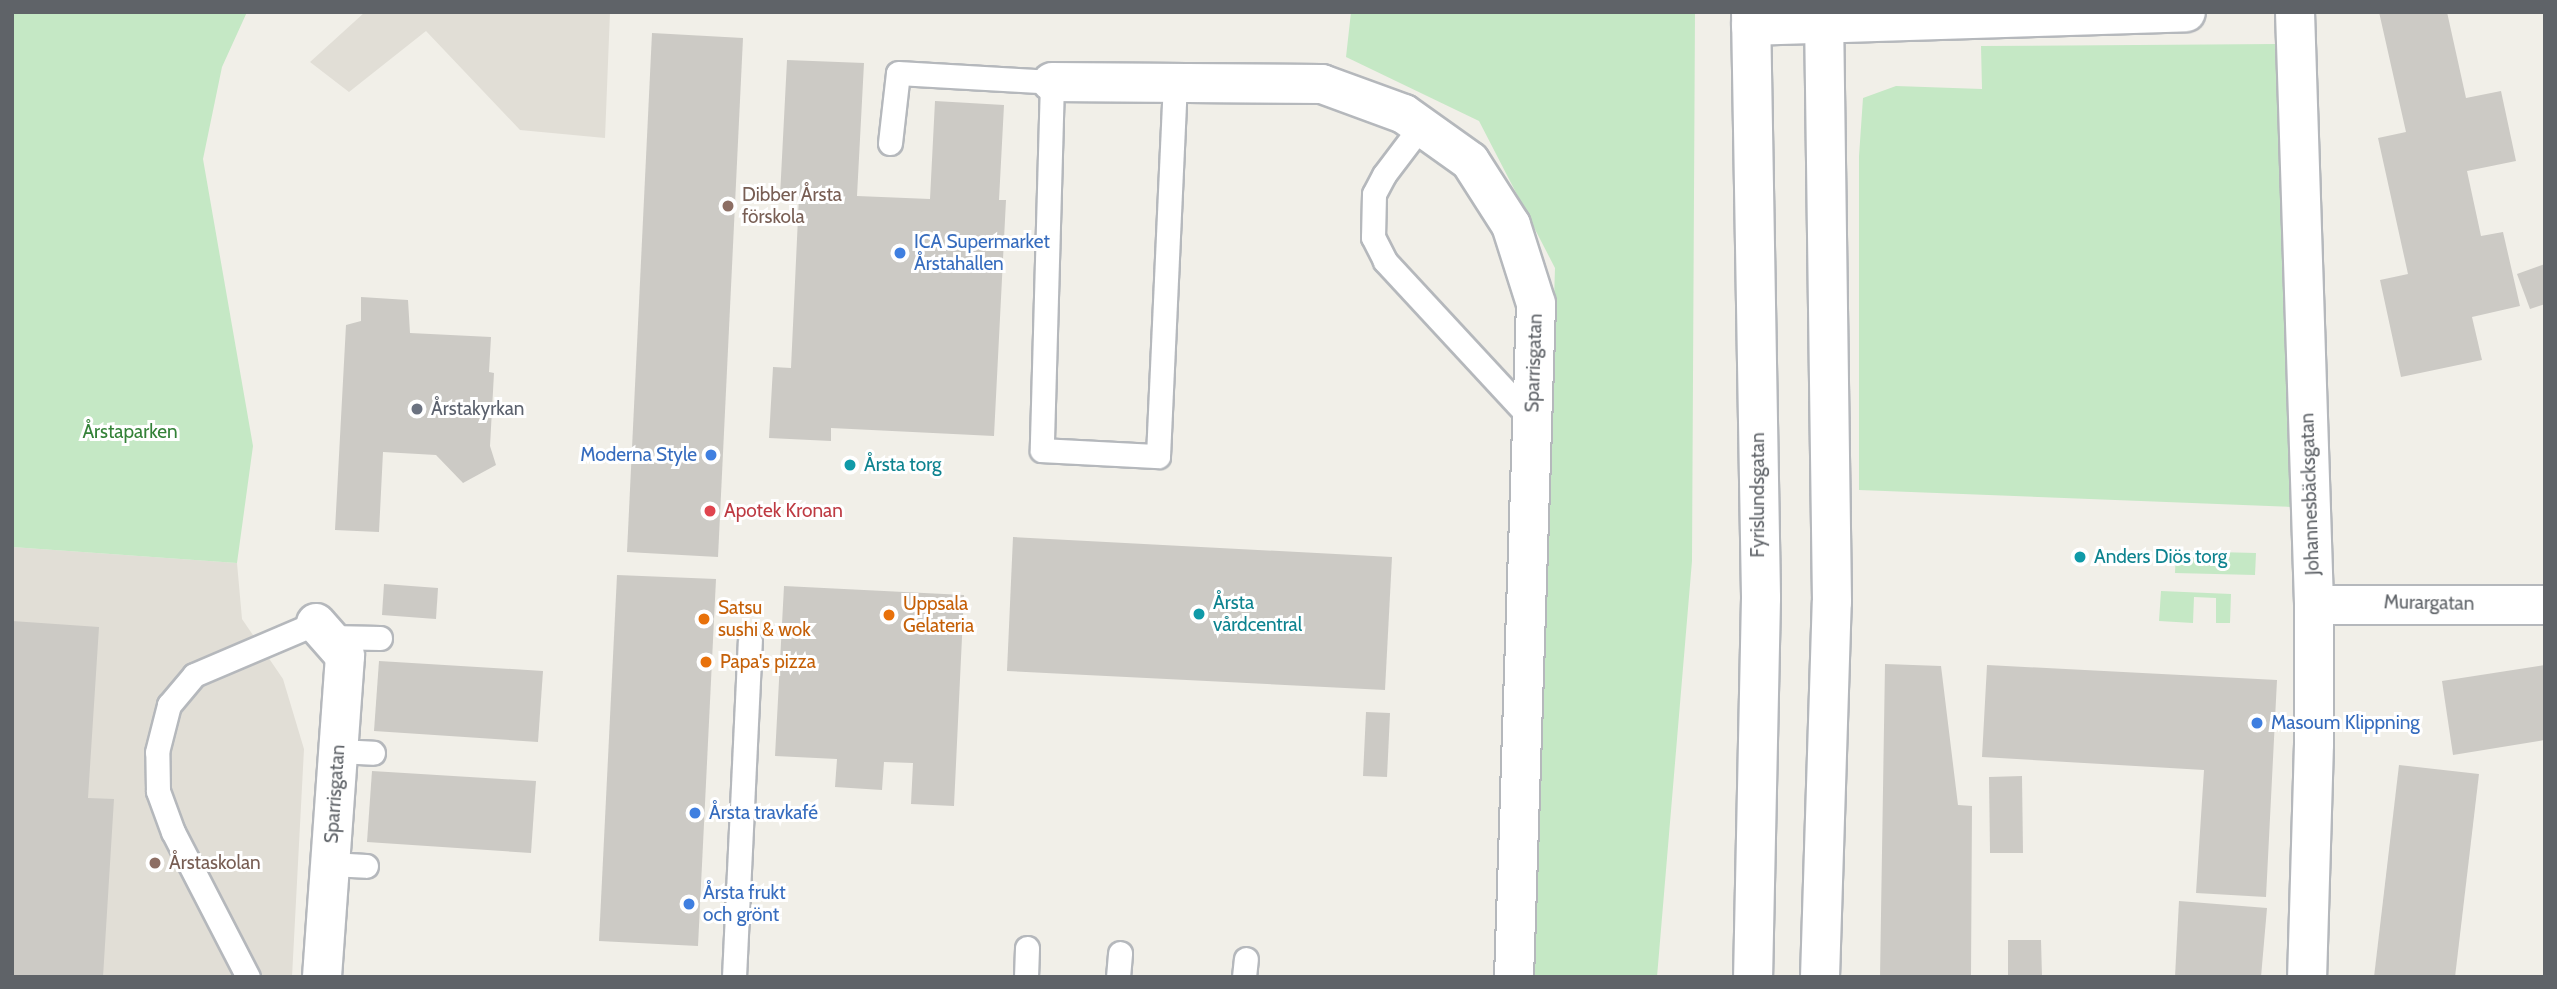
<!DOCTYPE html>
<html>
<head>
<meta charset="utf-8">
<style>
	body { margin:0 }
	#map { position:relative; width:2557px; height:989px; overflow:hidden; background:#f1efe8; font-family:Cabin,sans-serif }
	div>[style] { position:absolute }
	.education>* { inset:0; background:#e1ded6 }
	.green>* { inset:0; background:#c5e8c5 }
	.building>* { inset:0; background:#cccac5 }
	.roads { filter:drop-shadow(2px 0 #b5b8bc) drop-shadow(-2px 0 #b5b8bc) drop-shadow(0 2px #b5b8bc) drop-shadow(0 -2px #b5b8bc) }
	.lane>* { height:23px; margin:-11.5px; padding:0 11.5px; transform-origin:11.5px; border-radius:11.5px; background:#fff }
	.street>* { height:38px; margin:-19px; padding:0 19px; transform-origin:19px; border-radius:19px; background:#fff }
	.secondary>* { height:38px; margin:-19px; padding:0 19px; transform-origin:19px; border-radius:19px; background:#fff }
	.dots>* { width:19px; height:19px; translate:-50% -50%; box-sizing:border-box; border:4px solid #fff; border-radius:50% }
	span { translate:-50% -50%; white-space:nowrap; text-align:center; line-height:1.15; -webkit-text-stroke:6px #fff; paint-order:stroke }
	.education-label { font-size:19px; color:#785e54 }
	.left { translate:0 -50%; text-align:left }
	.shop-label { font-size:19px; color:#366cbe }
	.right { translate:-100% -50%; text-align:right }
	.street-label { font-size:19px; color:#5f6368 }
	.worship-label { font-size:19px; color:#5b616d }
	.park-label { font-size:19px; color:#348238 }
	.culture-label { font-size:19px; color:#0d838f }
	.health-label { font-size:19px; color:#be3a42 }
	.food-label { font-size:19px; color:#c56008 }
	.frame { position:absolute; inset:0; border:14px solid #5f6368; pointer-events:none }
</style>
</head>
<body>
<div id="map">
	<div class="education">
		<i style="clip-path:polygon(365px 12px,610px 12px,605px 138px,520px 130px,426px 31px,349px 92px,310px 62px)"></i>
		<i style="clip-path:polygon(12px 547px,237px 563px,242px 619px,283px 679px,304px 749px,292px 977px,12px 977px)"></i>
	</div>
	<div class="green">
		<i style="clip-path:polygon(12px 12px,247px 12px,222px 67px,203px 159px,253px 446px,237px 563px,12px 547px)"></i>
		<i style="clip-path:polygon(1351px 12px,1695px 12px,1692px 561px,1657px 977px,1533px 977px,1555px 268px,1479px 121px,1346px 57px)"></i>
		<i style="clip-path:polygon(2276px 44px,2294px 462px,2292px 507px,1859px 490px,1859px 156px,1863px 98px,1896px 86px,1982px 89px,1981px 46px)"></i>
		<i style="clip-path:polygon(2176px 551px,2256px 553px,2255px 575px,2175px 573px)"></i>
		<i style="clip-path:polygon(2161px 591px,2231px 594px,2230px 623px,2216px 623px,2216px 598px,2194px 597px,2193px 623px,2159px 621px)"></i>
	</div>
	<div class="building">
		<i style="clip-path:polygon(2379px 12px,2447px 12px,2466px 98px,2501px 91px,2516px 161px,2467px 171px,2481px 236px,2503px 232px,2520px 306px,2472px 317px,2482px 360px,2401px 377px,2380px 280px,2408px 274px,2378px 138px,2406px 132px)"></i>
		<i style="clip-path:polygon(652px 33px,743px 38px,718px 557px,627px 552px)"></i>
		<i style="clip-path:polygon(787px 60px,864px 63px,857px 196px,930px 199px,935px 101px,1004px 105px,999px 200px,1006px 200px,994px 436px,831px 428px,831px 441px,769px 438px,773px 367px,791px 368px,799px 196px,780px 196px)"></i>
		<i style="clip-path:polygon(2545px 264px,2545px 304px,2530px 309px,2517px 274px)"></i>
		<i style="clip-path:polygon(361px 297px,408px 300px,410px 333px,491px 337px,489px 372px,494px 373px,490px 446px,496px 465px,463px 483px,436px 455px,383px 452px,379px 532px,335px 530px,346px 325px,361px 321px)"></i>
		<i style="clip-path:polygon(1013px 537px,1392px 557px,1385px 690px,1007px 671px)"></i>
		<i style="clip-path:polygon(617px 575px,716px 579px,698px 946px,599px 941px)"></i>
		<i style="clip-path:polygon(384px 584px,438px 588px,436px 619px,382px 615px)"></i>
		<i style="clip-path:polygon(784px 586px,964px 595px,954px 806px,911px 804px,913px 763px,884px 762px,882px 790px,835px 787px,837px 759px,775px 756px)"></i>
		<i style="clip-path:polygon(12px 621px,99px 627px,88px 798px,114px 799px,103px 977px,12px 977px)"></i>
		<i style="clip-path:polygon(379px 661px,543px 671px,538px 742px,374px 731px)"></i>
		<i style="clip-path:polygon(1885px 664px,1941px 666px,1958px 805px,1972px 806px,1971px 977px,1880px 977px)"></i>
		<i style="clip-path:polygon(1987px 665px,2277px 680px,2266px 897px,2196px 893px,2204px 770px,1982px 757px)"></i>
		<i style="clip-path:polygon(2545px 665px,2545px 740px,2453px 755px,2442px 681px)"></i>
		<i style="clip-path:polygon(1366px 712px,1390px 713px,1387px 777px,1363px 776px)"></i>
		<i style="clip-path:polygon(2399px 765px,2479px 774px,2455px 977px,2374px 977px)"></i>
		<i style="clip-path:polygon(372px 771px,536px 781px,531px 853px,367px 842px)"></i>
		<i style="clip-path:polygon(2022px 776px,2023px 853px,1990px 853px,1989px 777px)"></i>
		<i style="clip-path:polygon(2179px 901px,2267px 908px,2261px 977px,2175px 977px)"></i>
		<i style="clip-path:polygon(2008px 940px,2041px 940px,2042px 977px,2008px 977px)"></i>
	</div>
	<div class="roads">
		<div class="lane">
			<i style="left:1421px;top:126px;width:61px;rotate:127.1deg"></i>
			<i style="left:1384px;top:175px;width:21px;rotate:118deg"></i>
			<i style="left:1374px;top:194px;width:43px;rotate:91.3deg"></i>
			<i style="left:1373px;top:237px;width:27px;rotate:63deg"></i>
			<i style="left:1385px;top:261px;width:217px;rotate:47.2deg"></i>
			<i style="left:890px;top:143px;width:70px;rotate:-83.5deg"></i>
			<i style="left:898px;top:73px;width:154px;rotate:3.3deg"></i>
			<i style="left:1052px;top:82px;width:368px;rotate:91.6deg"></i>
			<i style="left:1042px;top:450px;width:116px;rotate:3deg"></i>
			<i style="left:1158px;top:456px;width:372px;rotate:-87.4deg"></i>
			<i style="left:329px;top:637px;width:51px;rotate:1.1deg"></i>
			<i style="left:338px;top:751px;width:35px;rotate:3deg"></i>
			<i style="left:330px;top:864px;width:36px;rotate:3deg"></i>
			<i style="left:248px;top:977px;width:163px;rotate:-117.3deg"></i>
			<i style="left:173px;top:832px;width:44px;rotate:-110.1deg"></i>
			<i style="left:158px;top:791px;width:39px;rotate:-91deg"></i>
			<i style="left:157px;top:752px;width:49px;rotate:-75.7deg"></i>
			<i style="left:169px;top:705px;width:39px;rotate:-50deg"></i>
			<i style="left:194px;top:675px;width:133px;rotate:-23.1deg"></i>
			<i style="left:734px;top:977px;width:336px;rotate:-87.3deg"></i>
			<i style="left:1026px;top:977px;width:29px;rotate:-88deg"></i>
			<i style="left:1118px;top:977px;width:24px;rotate:-85deg"></i>
			<i style="left:1244px;top:977px;width:18px;rotate:-84deg"></i>
		</div>
		<div class="street">
			<i style="left:2295px;top:12px;width:593px;rotate:88.16deg"></i>
			<i style="left:2314px;top:605px;width:139px;rotate:90deg"></i>
			<i style="left:2314px;top:744px;width:233px;rotate:91.7deg"></i>
			<i style="left:1751px;top:26px;width:435px;rotate:-1.8deg"></i>
			<i style="left:1052px;top:82px;width:270px;rotate:0.4deg"></i>
			<i style="left:1322px;top:84px;width:87px;rotate:20.1deg"></i>
			<i style="left:1404px;top:114px;width:81px;rotate:35.5deg"></i>
			<i style="left:1470px;top:161px;width:76px;rotate:57.4deg"></i>
			<i style="left:1511px;top:225px;width:83px;rotate:72.4deg"></i>
			<i style="left:1536px;top:304px;width:673px;rotate:91.87deg"></i>
			<i style="left:2314px;top:605px;width:231px"></i>
			<i style="left:316px;top:623px;width:44px;rotate:48.7deg"></i>
			<i style="left:345px;top:656px;width:322px;rotate:94.1deg"></i>
		</div>
		<div class="secondary">
			<i style="left:1751px;top:12px;width:586px;rotate:89.02deg"></i>
			<i style="left:1761px;top:598px;width:379px;rotate:91.2deg"></i>
			<i style="left:1820px;top:977px;width:375px;rotate:-88.2deg"></i>
			<i style="left:1832px;top:602px;width:590px;rotate:-90.78deg"></i>
		</div>
	</div>
	<div class="dots">
		<i style="left:728px;top:206px;background:#8d6e63"></i>
		<i style="left:900px;top:253px;background:#3f7fe0"></i>
		<i style="left:417px;top:409px;background:#6b7280"></i>
		<i style="left:711px;top:455px;background:#3f7fe0"></i>
		<i style="left:850px;top:465px;background:#0f9aa8"></i>
		<i style="left:710px;top:511px;background:#e0444e"></i>
		<i style="left:2080px;top:557px;background:#0f9aa8"></i>
		<i style="left:1199px;top:614px;background:#0f9aa8"></i>
		<i style="left:889px;top:615px;background:#e8710a"></i>
		<i style="left:704px;top:619px;background:#e8710a"></i>
		<i style="left:706px;top:662px;background:#e8710a"></i>
		<i style="left:2257px;top:723px;background:#3f7fe0"></i>
		<i style="left:695px;top:813px;background:#3f7fe0"></i>
		<i style="left:155px;top:863px;background:#8d6e63"></i>
		<i style="left:689px;top:904px;background:#3f7fe0"></i>
	</div>
	<div class="education-label">
		<span class="left" style="left:742px;top:206px">Dibber Årsta<br>förskola</span>
		<span class="left" style="left:169px;top:863px">Årstaskolan</span>
	</div>
	<div class="shop-label">
		<span class="left" style="left:914px;top:253px">ICA Supermarket<br>Årstahallen</span>
		<span class="right" style="left:697px;top:455px">Moderna Style</span>
		<span class="left" style="left:2271px;top:723px">Masoum Klippning</span>
		<span class="left" style="left:709px;top:813px">Årsta travkafé</span>
		<span class="left" style="left:703px;top:904px">Årsta frukt<br>och grönt</span>
	</div>
	<div class="street-label">
		<span style="left:1534px;top:363px;rotate:-88deg">Sparrisgatan</span>
		<span style="left:2310px;top:494px;rotate:-92deg">Johannesbäcksgatan</span>
		<span style="left:1758px;top:495px;rotate:-90deg">Fyrislundsgatan</span>
		<span style="left:2429px;top:603px;rotate:1deg">Murargatan</span>
		<span style="left:335px;top:794px;rotate:-86deg">Sparrisgatan</span>
	</div>
	<div class="worship-label">
		<span class="left" style="left:431px;top:409px">Årstakyrkan</span>
	</div>
	<div class="park-label">
		<span style="left:130px;top:432px">Årstaparken</span>
	</div>
	<div class="culture-label">
		<span class="left" style="left:864px;top:465px">Årsta torg</span>
		<span class="left" style="left:2094px;top:557px">Anders Diös torg</span>
		<span class="left" style="left:1213px;top:614px">Årsta<br>vårdcentral</span>
	</div>
	<div class="health-label">
		<span class="left" style="left:724px;top:511px">Apotek Kronan</span>
	</div>
	<div class="food-label">
		<span class="left" style="left:903px;top:615px">Uppsala<br>Gelateria</span>
		<span class="left" style="left:718px;top:619px">Satsu<br>sushi &amp; wok</span>
		<span class="left" style="left:720px;top:662px">Papa's pizza</span>
	</div>
	<div class="frame"></div>
</div>
</body>
</html>
